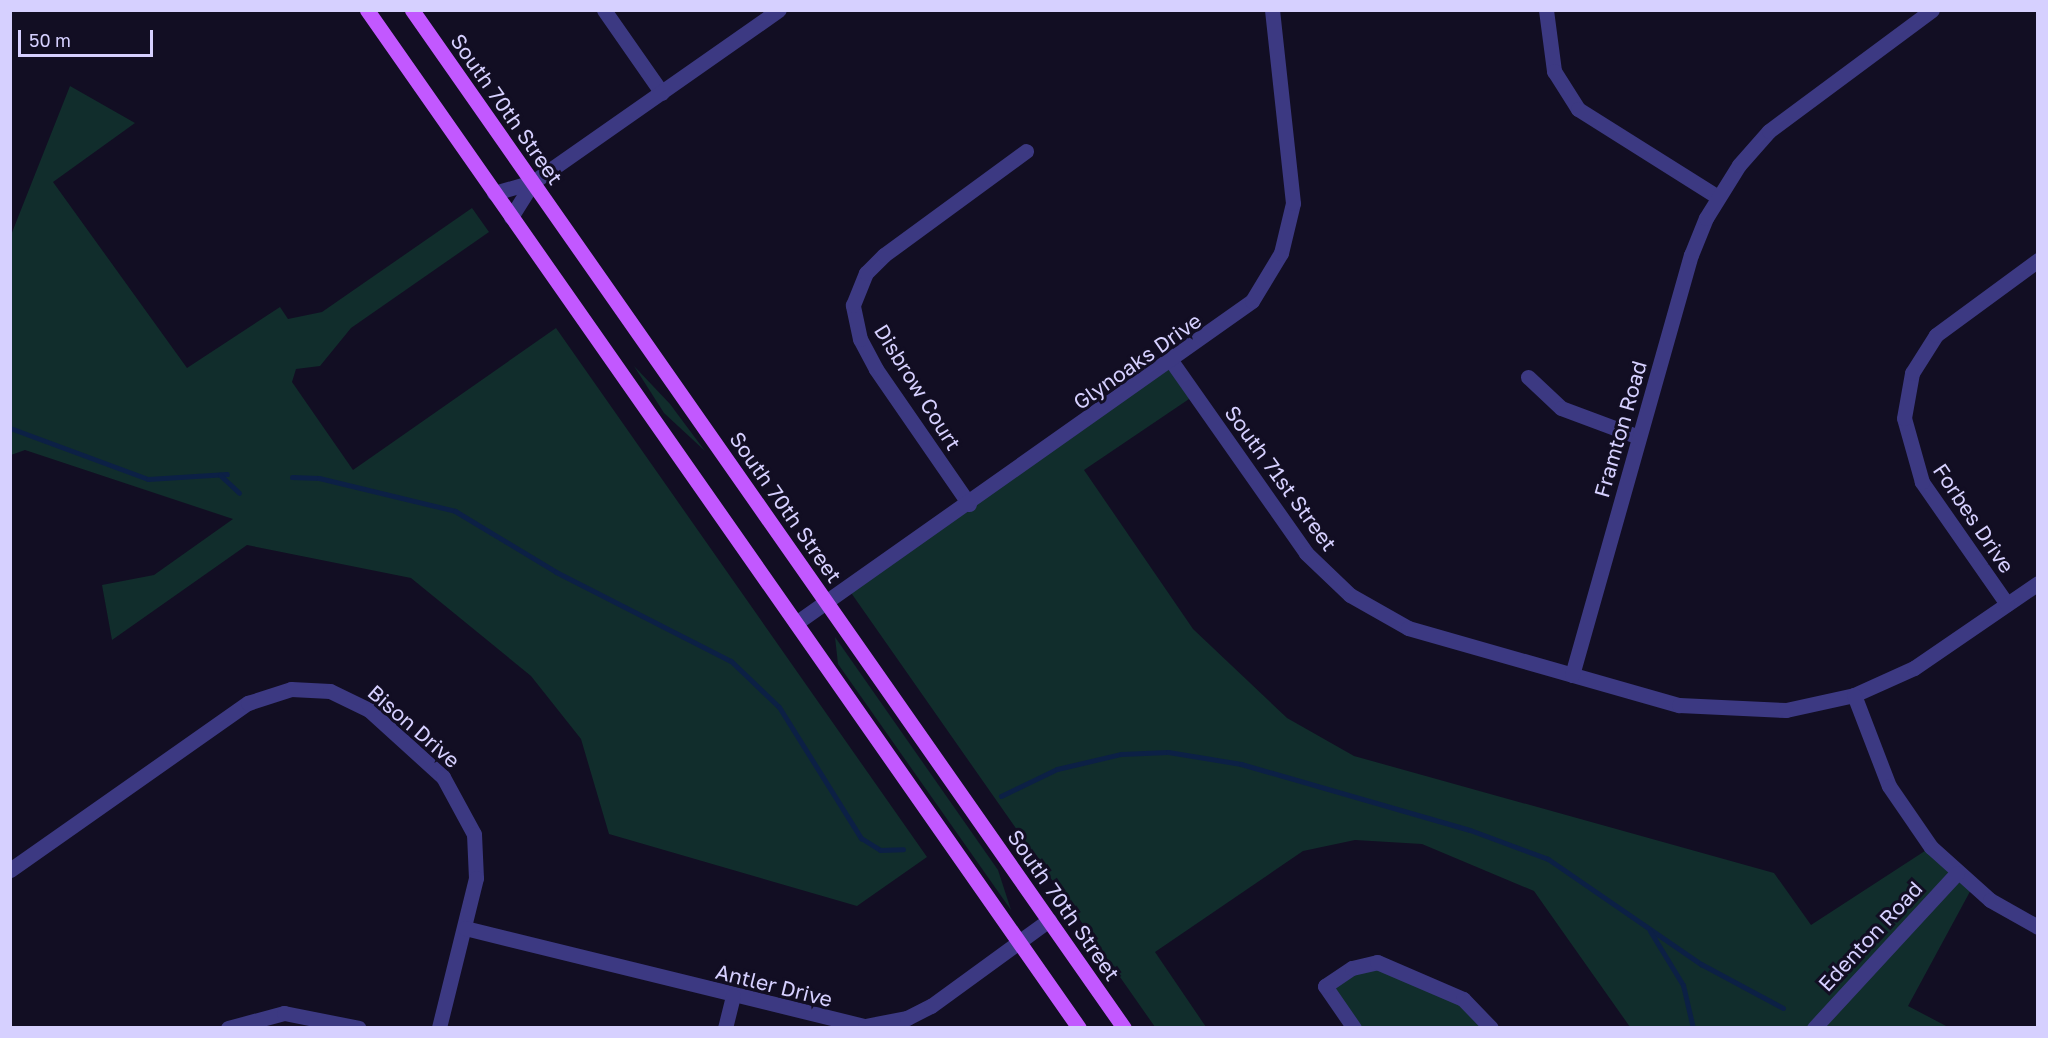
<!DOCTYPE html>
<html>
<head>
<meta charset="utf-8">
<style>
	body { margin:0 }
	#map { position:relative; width:2048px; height:1038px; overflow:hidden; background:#120e23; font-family:"Golos Text",sans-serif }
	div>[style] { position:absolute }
	.green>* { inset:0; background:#112d2c }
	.stream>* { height:5px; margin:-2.5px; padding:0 2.5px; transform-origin:2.5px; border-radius:2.5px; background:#0c2045 }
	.minor>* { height:15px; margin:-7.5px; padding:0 7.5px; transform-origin:7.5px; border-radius:7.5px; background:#3c3982 }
	.major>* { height:15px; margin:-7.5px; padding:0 7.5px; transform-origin:7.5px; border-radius:7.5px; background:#c258ff }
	span { translate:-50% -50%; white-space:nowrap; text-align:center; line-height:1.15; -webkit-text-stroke:6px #120e23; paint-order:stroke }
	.street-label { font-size:21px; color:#d6d0ff }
	.frame { position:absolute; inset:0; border:12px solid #d6d0ff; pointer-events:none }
	.scale { position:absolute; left:18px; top:30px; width:135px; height:27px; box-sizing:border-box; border:3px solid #d6d0ff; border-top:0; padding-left:8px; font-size:18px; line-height:21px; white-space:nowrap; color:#d6d0ff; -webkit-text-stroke:4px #120e23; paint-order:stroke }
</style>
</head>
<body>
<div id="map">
	<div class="green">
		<i style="clip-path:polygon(70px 86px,135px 123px,53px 182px,187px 368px,280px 307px,288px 319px,322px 312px,472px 208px,489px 232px,351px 328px,320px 366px,296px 369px,292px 382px,353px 470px,556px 328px,927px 857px,857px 906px,609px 834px,581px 739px,531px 676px,411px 578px,247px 545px,112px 640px,102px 585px,154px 575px,233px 519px,25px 450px,11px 455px,11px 235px)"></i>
		<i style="clip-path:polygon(1172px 362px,1195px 395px,1084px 470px,1193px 629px,1287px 718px,1354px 756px,1774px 873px,1811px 925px,1931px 847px,1973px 886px,1908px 1006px,1948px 1027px,1630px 1027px,1534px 891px,1422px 844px,1355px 840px,1303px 851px,1155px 952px,1206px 1027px,1155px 1027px,847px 587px)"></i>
		<i style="clip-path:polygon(634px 366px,670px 404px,705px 451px,664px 413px)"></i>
		<i style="clip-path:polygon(835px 637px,998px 870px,1011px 910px,838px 664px)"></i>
		<i style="clip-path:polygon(1363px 964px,1463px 999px,1491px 1027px,1354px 1027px,1325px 986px)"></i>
	</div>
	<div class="stream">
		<i style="left:10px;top:428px;width:147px;rotate:20.3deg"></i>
		<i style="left:148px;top:479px;width:79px;rotate:-3.6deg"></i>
		<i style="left:220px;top:475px;width:26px;rotate:43deg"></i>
		<i style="left:292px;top:477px;width:27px;rotate:2deg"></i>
		<i style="left:319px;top:478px;width:140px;rotate:13.6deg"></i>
		<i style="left:455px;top:511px;width:118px;rotate:31.1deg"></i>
		<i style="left:556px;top:572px;width:196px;rotate:27deg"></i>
		<i style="left:731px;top:661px;width:66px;rotate:43.8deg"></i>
		<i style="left:779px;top:707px;width:155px;rotate:58deg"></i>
		<i style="left:861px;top:838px;width:22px;rotate:32deg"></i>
		<i style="left:880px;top:850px;width:23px;rotate:-2deg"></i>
		<i style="left:1001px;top:796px;width:62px;rotate:-25.7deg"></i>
		<i style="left:1057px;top:769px;width:66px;rotate:-13.2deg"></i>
		<i style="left:1121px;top:754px;width:47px;rotate:-2.4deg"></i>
		<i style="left:1168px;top:752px;width:74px;rotate:9.3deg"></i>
		<i style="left:1241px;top:764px;width:238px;rotate:16.1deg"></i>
		<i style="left:1470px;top:830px;width:83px;rotate:20.4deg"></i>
		<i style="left:1548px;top:859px;width:186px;rotate:34.5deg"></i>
		<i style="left:1701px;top:964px;width:93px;rotate:28.2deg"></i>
		<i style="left:1650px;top:931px;width:63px;rotate:58.6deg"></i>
		<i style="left:1683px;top:985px;width:44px;rotate:76.9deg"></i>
	</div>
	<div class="minor">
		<i style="left:604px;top:10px;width:101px;rotate:55.1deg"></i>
		<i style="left:1546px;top:10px;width:62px;rotate:82.5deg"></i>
		<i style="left:1554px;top:71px;width:45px;rotate:57.7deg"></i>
		<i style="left:1578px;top:109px;width:165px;rotate:32.2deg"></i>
		<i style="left:494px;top:193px;width:41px;rotate:-15.8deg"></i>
		<i style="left:533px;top:182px;width:300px;rotate:-35deg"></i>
		<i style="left:511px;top:217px;width:41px;rotate:-57.8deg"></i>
		<i style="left:1172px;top:362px;width:233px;rotate:54.9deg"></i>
		<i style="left:1306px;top:553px;width:61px;rotate:43.7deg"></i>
		<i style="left:1350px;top:595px;width:67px;rotate:29.6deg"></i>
		<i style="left:1408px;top:628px;width:282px;rotate:15.9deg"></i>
		<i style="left:1679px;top:705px;width:107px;rotate:2.7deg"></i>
		<i style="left:1786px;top:710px;width:70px;rotate:-12.4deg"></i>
		<i style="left:1854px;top:695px;width:66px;rotate:-24.2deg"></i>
		<i style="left:1914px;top:668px;width:150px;rotate:-34.4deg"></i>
		<i style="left:1528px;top:377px;width:45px;rotate:43.2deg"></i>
		<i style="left:1561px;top:408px;width:83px;rotate:20.4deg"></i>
		<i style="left:969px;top:504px;width:164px;rotate:-124.6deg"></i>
		<i style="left:876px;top:369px;width:34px;rotate:-118deg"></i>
		<i style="left:860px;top:339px;width:35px;rotate:-102deg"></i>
		<i style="left:853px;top:305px;width:35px;rotate:-68deg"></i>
		<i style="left:866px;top:273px;width:25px;rotate:-45deg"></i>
		<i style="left:884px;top:255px;width:176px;rotate:-36.2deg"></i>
		<i style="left:2007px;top:604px;width:149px;rotate:-124.9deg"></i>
		<i style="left:1922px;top:482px;width:66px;rotate:-105.7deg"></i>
		<i style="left:1904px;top:418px;width:46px;rotate:-79.9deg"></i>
		<i style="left:1912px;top:373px;width:45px;rotate:-57.7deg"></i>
		<i style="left:1936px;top:335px;width:127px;rotate:-36.3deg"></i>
		<i style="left:796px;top:623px;width:558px;rotate:-35.23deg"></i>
		<i style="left:1252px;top:301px;width:56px;rotate:-58.9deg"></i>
		<i style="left:1281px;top:253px;width:51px;rotate:-76.5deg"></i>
		<i style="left:1293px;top:203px;width:194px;rotate:-96.2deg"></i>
		<i style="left:1572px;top:675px;width:437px;rotate:-74.2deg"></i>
		<i style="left:1691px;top:255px;width:40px;rotate:-68deg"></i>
		<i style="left:1706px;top:218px;width:62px;rotate:-58.1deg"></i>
		<i style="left:1739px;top:165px;width:45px;rotate:-48.6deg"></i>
		<i style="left:1769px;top:131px;width:203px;rotate:-36.6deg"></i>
		<i style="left:1854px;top:695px;width:97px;rotate:69deg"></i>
		<i style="left:1889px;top:786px;width:74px;rotate:55.5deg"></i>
		<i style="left:1931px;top:847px;width:79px;rotate:41.9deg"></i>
		<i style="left:1990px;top:900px;width:55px;rotate:29.4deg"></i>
		<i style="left:10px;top:870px;width:291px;rotate:-35.1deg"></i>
		<i style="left:248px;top:703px;width:45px;rotate:-18deg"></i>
		<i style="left:291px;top:689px;width:39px;rotate:3deg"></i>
		<i style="left:330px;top:691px;width:43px;rotate:26deg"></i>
		<i style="left:369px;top:710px;width:100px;rotate:42.2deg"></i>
		<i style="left:443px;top:777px;width:65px;rotate:61.5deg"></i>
		<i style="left:474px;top:834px;width:44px;rotate:87.4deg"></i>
		<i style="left:476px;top:878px;width:154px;rotate:103.9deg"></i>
		<i style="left:465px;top:928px;width:412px;rotate:13.8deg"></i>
		<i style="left:865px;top:1026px;width:43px;rotate:-10.8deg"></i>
		<i style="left:907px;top:1018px;width:27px;rotate:-27deg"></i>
		<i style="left:931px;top:1006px;width:146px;rotate:-36.1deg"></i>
		<i style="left:228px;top:1028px;width:58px;rotate:-15deg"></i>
		<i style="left:284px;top:1013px;width:76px;rotate:11.3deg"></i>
		<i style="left:725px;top:1028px;width:33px;rotate:-76deg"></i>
		<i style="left:1354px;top:1028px;width:51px;rotate:-124.6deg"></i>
		<i style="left:1325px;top:986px;width:32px;rotate:-34deg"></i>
		<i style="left:1352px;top:968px;width:26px;rotate:-13deg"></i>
		<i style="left:1377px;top:962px;width:94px;rotate:23.3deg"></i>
		<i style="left:1463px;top:999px;width:40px;rotate:46deg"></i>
		<i style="left:1814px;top:1028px;width:211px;rotate:-47.3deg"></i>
	</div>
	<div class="major">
		<i style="left:367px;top:10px;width:1242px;rotate:55.03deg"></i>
		<i style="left:412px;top:10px;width:1242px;rotate:55.03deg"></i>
	</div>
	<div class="street-label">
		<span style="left:507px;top:109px;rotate:55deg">South 70th Street</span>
		<span style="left:1137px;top:361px;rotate:-35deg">Glynoaks Drive</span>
		<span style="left:918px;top:387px;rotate:58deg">Disbrow Court</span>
		<span style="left:1620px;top:429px;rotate:-74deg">Framton Road</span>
		<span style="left:1281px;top:478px;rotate:54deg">South 71st Street</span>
		<span style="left:786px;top:507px;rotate:55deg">South 70th Street</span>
		<span style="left:1974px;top:518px;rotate:56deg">Forbes Drive</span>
		<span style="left:414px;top:726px;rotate:41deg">Bison Drive</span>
		<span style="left:1064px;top:905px;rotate:55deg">South 70th Street</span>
		<span style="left:1870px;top:936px;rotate:-47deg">Edenton Road</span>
		<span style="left:774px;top:985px;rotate:14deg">Antler Drive</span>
	</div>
	<div class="frame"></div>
	<div class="scale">50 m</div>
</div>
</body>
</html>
